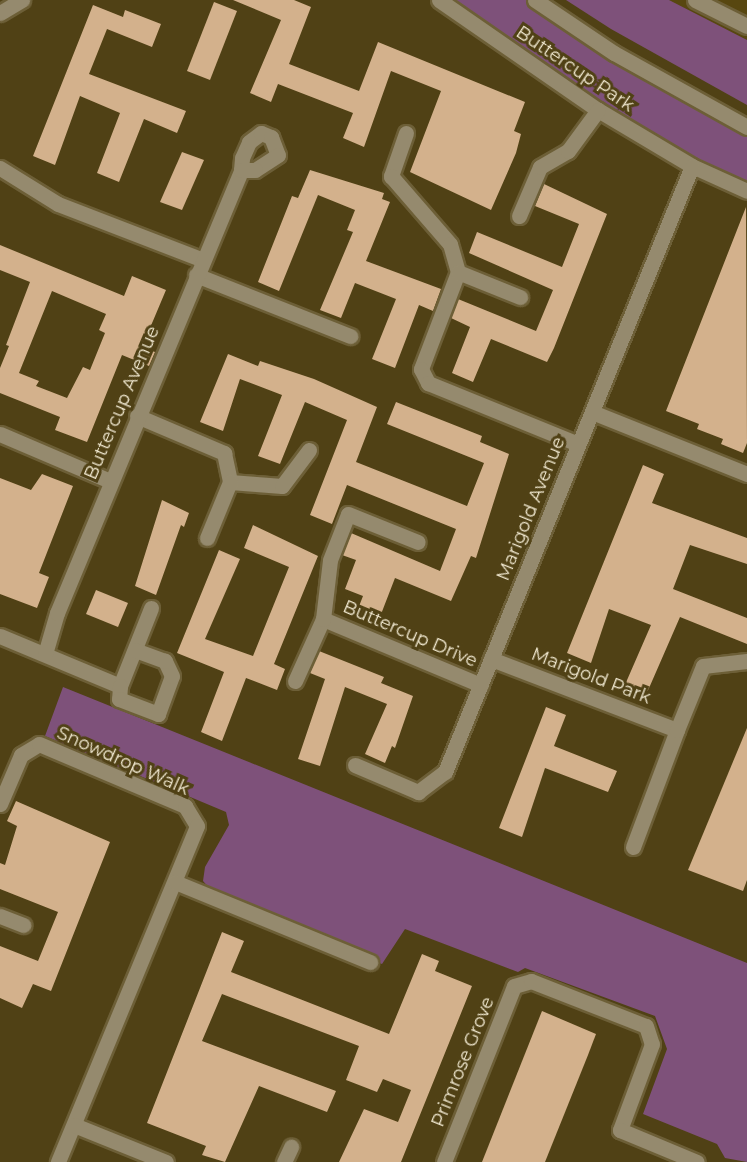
<!DOCTYPE html>
<html>
<head>
<meta charset="utf-8">
<style>
	body { margin:0 }
	#map { position:relative; width:747px; height:1162px; overflow:hidden; background:#504115; font-family:Montserrat,sans-serif }
	div>[style] { position:absolute }
	.built>* { inset:0; background:#584710 }
	.green>* { inset:0; background:#7e517a }
	.building>* { inset:0; background:#d3b18c }
	.roads { filter:drop-shadow(2px 0 #6d5f37) drop-shadow(-2px 0 #6d5f37) drop-shadow(0 2px #6d5f37) drop-shadow(0 -2px #6d5f37) }
	.minor>* { height:15px; margin:-7.5px; padding:0 7.5px; transform-origin:7.5px; border-radius:7.5px; background:#958a6e }
	span { translate:-50% -50%; white-space:nowrap; text-align:center; line-height:1.15; -webkit-text-stroke:6px #504115; paint-order:stroke }
	.street-label { font-size:18px; color:#f1e9d1 }
</style>
</head>
<body>
<div id="map">
	<div class="built">
		<i style="clip-path:polygon(669px 0,747px 0,747px 40px)"></i>
	</div>
	<div class="green">
		<i style="clip-path:polygon(431px 0,534px 0,747px 127px,747px 191px,598px 110px)"></i>
		<i style="clip-path:polygon(566px 0,669px 0,747px 40px,747px 105px,611px 29px)"></i>
		<i style="clip-path:polygon(63px 687px,747px 963px,747px 1162px,725px 1158px,717px 1144px,643px 1114px,667px 1049px,655px 1016px,525px 968px,518px 972px,405px 929px,382px 964px,217px 897px,203px 881px,205px 867px,229px 825px,226px 812px,45px 736px)"></i>
	</div>
	<div class="building">
		<i style="clip-path:polygon(233px 0,294px 0,311px 7px,289px 64px,359px 91px,378px 42px,525px 102px,514px 131px,521px 134px,516px 153px,491px 210px,410px 172px,441px 91px,391px 71px,364px 147px,343px 138px,353px 113px,278px 84px,271px 102px,250px 93px,281px 20px)"></i>
		<i style="clip-path:polygon(214px 2px,237px 11px,210px 80px,187px 71px)"></i>
		<i style="clip-path:polygon(93px 5px,123px 17px,125px 10px,161px 24px,152px 47px,107px 29px,89px 74px,186px 111px,177px 133px,144px 119px,119px 182px,97px 173px,120px 113px,80px 96px,55px 165px,33px 156px)"></i>
		<i style="clip-path:polygon(182px 152px,204px 160px,182px 210px,160px 202px)"></i>
		<i style="clip-path:polygon(310px 170px,384px 193px,382px 199px,390px 202px,366px 261px,441px 289px,433px 311px,419px 305px,395px 368px,372px 359px,396px 299px,355px 283px,341px 318px,320px 310px,353px 232px,347px 230px,355px 210px,318px 195px,279px 291px,258px 282px,292px 196px,298px 198px)"></i>
		<i style="clip-path:polygon(544px 184px,607px 214px,554px 348px,547px 362px,491px 339px,473px 382px,452px 373px,470px 327px,451px 318px,458px 299px,536px 331px,553px 290px,469px 253px,477px 232px,562px 267px,579px 224px,535px 206px)"></i>
		<i style="clip-path:polygon(746px 207px,747px 443px,743px 453px,721px 444px,723px 439px,697px 429px,699px 424px,666px 411px)"></i>
		<i style="clip-path:polygon(evenodd,0 245px,124px 296px,132px 276px,166px 290px,142px 347px,155px 352px,149px 366px,122px 355px,87px 442px,55px 430px,60px 417px,0 393px,0 368px,9px 346px,6px 345px,30px 282px,0 270px,0 245px,52px 291px,106px 314px,99px 330px,105px 333px,90px 370px,83px 367px,67px 398px,36px 386px,39px 381px,19px 373px,52px 291px)"></i>
		<i style="clip-path:polygon(228px 354px,258px 366px,260px 361px,314px 379px,377px 407px,356px 462px,467px 506px,484px 463px,387px 424px,396px 402px,482px 436px,480px 442px,509px 454px,476px 558px,471px 556px,451px 601px,395px 578px,378px 622px,356px 614px,363px 596px,345px 589px,356px 560px,342px 555px,351px 533px,440px 571px,456px 529px,347px 485px,332px 524px,310px 515px,347px 420px,305px 402px,280px 464px,258px 456px,282px 395px,240px 379px,223px 431px,200px 422px)"></i>
		<i style="clip-path:polygon(643px 465px,664px 474px,652px 503px,747px 538px,747px 564px,690px 545px,673px 589px,747px 618px,747px 644px,680px 617px,646px 695px,624px 687px,651px 625px,609px 609px,591px 663px,567px 653px)"></i>
		<i style="clip-path:polygon(42px 474px,73px 486px,39px 573px,49px 577px,37px 608px,0 594px,0 478px,31px 490px)"></i>
		<i style="clip-path:polygon(162px 500px,189px 513px,184px 527px,181px 525px,156px 595px,135px 586px)"></i>
		<i style="clip-path:polygon(253px 525px,318px 556px,274px 664px,285px 669px,277px 690px,246px 678px,222px 741px,201px 732px,224px 672px,177px 653px,219px 550px,240px 559px,205px 639px,253px 656px,289px 567px,244px 548px)"></i>
		<i style="clip-path:polygon(96px 590px,128px 603px,118px 627px,86px 614px)"></i>
		<i style="clip-path:polygon(319px 651px,384px 677px,381px 683px,413px 696px,395px 748px,392px 746px,385px 763px,365px 754px,387px 704px,345px 687px,320px 766px,298px 759px,325px 679px,310px 673px)"></i>
		<i style="clip-path:polygon(546px 707px,566px 715px,554px 746px,617px 771px,608px 792px,545px 768px,522px 837px,499px 828px)"></i>
		<i style="clip-path:polygon(747px 728px,747px 880px,743px 891px,688px 870px)"></i>
		<i style="clip-path:polygon(16px 801px,110px 842px,51px 991px,33px 984px,22px 1008px,0 998px,0 946px,38px 961px,58px 912px,0 889px,0 863px,5px 865px,17px 826px,7px 821px)"></i>
		<i style="clip-path:polygon(222px 932px,244px 941px,231px 972px,389px 1034px,422px 954px,439px 961px,435px 971px,472px 986px,401px 1162px,339px 1162px,364px 1109px,398px 1122px,411px 1090px,383px 1079px,377px 1092px,346px 1080px,359px 1046px,222px 994px,202px 1041px,336px 1091px,327px 1112px,259px 1086px,225px 1162px,202px 1155px,206px 1146px,147px 1123px)"></i>
		<i style="clip-path:polygon(542px 1011px,596px 1034px,588px 1055px,545px 1162px,482px 1162px)"></i>
	</div>
	<div class="roads">
		<div class="minor">
			<i style="left:439px;top:0;width:193px;rotate:34.7deg"></i>
			<i style="left:598px;top:110px;width:109px;rotate:30.8deg"></i>
			<i style="left:692px;top:166px;width:60px;rotate:24.4deg"></i>
			<i style="left:535px;top:0;width:95px;rotate:33.9deg"></i>
			<i style="left:614px;top:53px;width:152px;rotate:29.1deg"></i>
			<i style="left:695px;top:0;width:58px;rotate:26.6deg"></i>
			<i style="left:0;top:13px;width:26px;rotate:-31deg"></i>
			<i style="left:406px;top:133px;width:46px;rotate:109.2deg"></i>
			<i style="left:391px;top:176px;width:90px;rotate:49.1deg"></i>
			<i style="left:450px;top:244px;width:29px;rotate:74deg"></i>
			<i style="left:458px;top:272px;width:104px;rotate:110.9deg"></i>
			<i style="left:421px;top:369px;width:16px;rotate:63deg"></i>
			<i style="left:428px;top:383px;width:162px;rotate:22.1deg"></i>
			<i style="left:0;top:168px;width:68px;rotate:31.8deg"></i>
			<i style="left:58px;top:204px;width:155px;rotate:21.1deg"></i>
			<i style="left:519px;top:216px;width:53px;rotate:-66.8deg"></i>
			<i style="left:540px;top:167px;width:32px;rotate:-30deg"></i>
			<i style="left:568px;top:151px;width:51px;rotate:-53.8deg"></i>
			<i style="left:458px;top:272px;width:67px;rotate:22deg"></i>
			<i style="left:196px;top:275px;width:166px;rotate:21.6deg"></i>
			<i style="left:592px;top:412px;width:167px;rotate:21.8deg"></i>
			<i style="left:137px;top:416px;width:95px;rotate:23deg"></i>
			<i style="left:224px;top:453px;width:30px;rotate:78deg"></i>
			<i style="left:230px;top:482px;width:52px;rotate:4.4deg"></i>
			<i style="left:282px;top:486px;width:45px;rotate:-53.1deg"></i>
			<i style="left:0;top:434px;width:120px;rotate:23.1deg"></i>
			<i style="left:207px;top:538px;width:61px;rotate:-67.7deg"></i>
			<i style="left:323px;top:619px;width:171px;rotate:22.7deg"></i>
			<i style="left:0;top:636px;width:130px;rotate:22.6deg"></i>
			<i style="left:120px;top:686px;width:84px;rotate:-68.3deg"></i>
			<i style="left:45px;top:654px;width:43px;rotate:-73.7deg"></i>
			<i style="left:57px;top:613px;width:480px;rotate:-67.4deg"></i>
			<i style="left:241px;top:170px;width:12px;rotate:-85deg"></i>
			<i style="left:242px;top:158px;width:17px;rotate:-66deg"></i>
			<i style="left:249px;top:142px;width:15px;rotate:-37deg"></i>
			<i style="left:261px;top:133px;width:11px;rotate:22deg"></i>
			<i style="left:271px;top:137px;width:19px;rotate:69deg"></i>
			<i style="left:278px;top:155px;width:27px;rotate:147deg"></i>
			<i style="left:255px;top:170px;width:14px;rotate:180deg"></i>
			<i style="left:491px;top:659px;width:199px;rotate:20.9deg"></i>
			<i style="left:677px;top:730px;width:125px;rotate:110.6deg"></i>
			<i style="left:295px;top:681px;width:68px;rotate:-65.7deg"></i>
			<i style="left:323px;top:619px;width:59px;rotate:-83.2deg"></i>
			<i style="left:330px;top:560px;width:49px;rotate:-68.6deg"></i>
			<i style="left:348px;top:514px;width:75px;rotate:21.8deg"></i>
			<i style="left:120px;top:686px;width:13px;rotate:94deg"></i>
			<i style="left:119px;top:699px;width:42px;rotate:21deg"></i>
			<i style="left:158px;top:714px;width:40px;rotate:-69.8deg"></i>
			<i style="left:172px;top:676px;width:17px;rotate:-115deg"></i>
			<i style="left:165px;top:661px;width:32px;rotate:-160deg"></i>
			<i style="left:677px;top:730px;width:69px;rotate:-67.9deg"></i>
			<i style="left:703px;top:666px;width:44px;rotate:-6.5deg"></i>
			<i style="left:355px;top:765px;width:69px;rotate:23.2deg"></i>
			<i style="left:418px;top:792px;width:34px;rotate:-37deg"></i>
			<i style="left:445px;top:772px;width:654px;rotate:-67.82deg"></i>
			<i style="left:0;top:804px;width:53px;rotate:-66.8deg"></i>
			<i style="left:21px;top:755px;width:21px;rotate:-31deg"></i>
			<i style="left:39px;top:744px;width:159px;rotate:23deg"></i>
			<i style="left:185px;top:806px;width:23px;rotate:59deg"></i>
			<i style="left:197px;top:826px;width:364px;rotate:112.5deg"></i>
			<i style="left:175px;top:882px;width:211px;rotate:22.3deg"></i>
			<i style="left:0;top:916px;width:25px;rotate:21deg"></i>
			<i style="left:74px;top:1125px;width:99px;rotate:21.9deg"></i>
			<i style="left:284px;top:1162px;width:17px;rotate:-65deg"></i>
			<i style="left:444px;top:1162px;width:189px;rotate:-68.3deg"></i>
			<i style="left:514px;top:986px;width:18px;rotate:-16deg"></i>
			<i style="left:531px;top:981px;width:123px;rotate:21.4deg"></i>
			<i style="left:646px;top:1026px;width:19px;rotate:72deg"></i>
			<i style="left:652px;top:1044px;width:92px;rotate:110.4deg"></i>
			<i style="left:620px;top:1130px;width:83px;rotate:22.6deg"></i>
		</div>
	</div>
	<div class="street-label">
		<span style="left:575px;top:69px;rotate:34deg">Buttercup Park</span>
		<span style="left:122px;top:403px;rotate:-67deg">Buttercup Avenue</span>
		<span style="left:531px;top:509px;rotate:-68deg">Marigold Avenue</span>
		<span style="left:410px;top:634px;rotate:23deg">Buttercup Drive</span>
		<span style="left:591px;top:676px;rotate:21deg">Marigold Park</span>
		<span style="left:123px;top:761px;rotate:24deg">Snowdrop Walk</span>
		<span style="left:463px;top:1062px;rotate:-68deg">Primrose Grove</span>
	</div>
</div>
</body>
</html>
